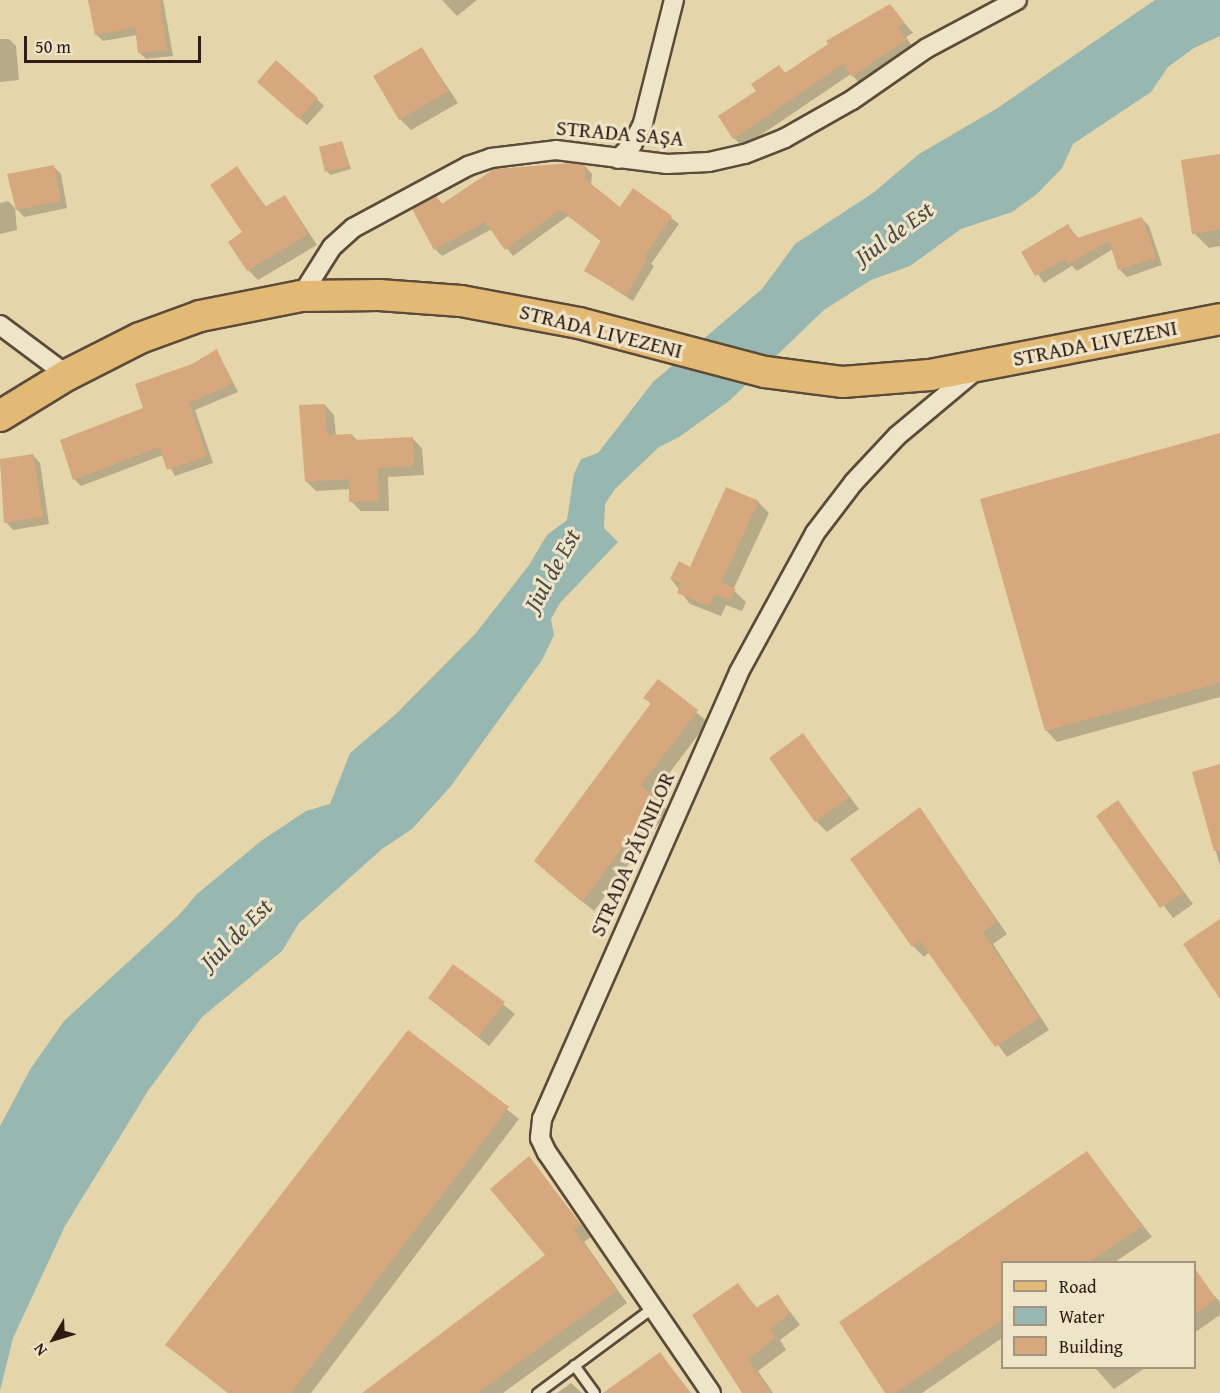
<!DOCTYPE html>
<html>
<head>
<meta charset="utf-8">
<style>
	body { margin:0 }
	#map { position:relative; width:1220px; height:1393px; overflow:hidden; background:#e5d5aa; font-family:"Gentium Book Plus",serif }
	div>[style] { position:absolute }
	.water>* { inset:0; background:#98b7b1 }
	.shadow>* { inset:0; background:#0003 }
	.building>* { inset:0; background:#d7a87d }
	.roads { filter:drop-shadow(2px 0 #5c4a3a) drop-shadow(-2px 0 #5c4a3a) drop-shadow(0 2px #5c4a3a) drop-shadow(0 -2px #5c4a3a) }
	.lane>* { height:9px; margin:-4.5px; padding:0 4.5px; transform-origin:4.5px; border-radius:4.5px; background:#eee4c8 }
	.street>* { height:18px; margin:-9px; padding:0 9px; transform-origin:9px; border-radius:9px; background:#eee4c8 }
	.primary>* { height:30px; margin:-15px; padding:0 15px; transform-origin:15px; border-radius:15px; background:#e2ba75 }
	span { translate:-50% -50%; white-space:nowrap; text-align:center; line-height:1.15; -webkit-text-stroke:6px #eee4c8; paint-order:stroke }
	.street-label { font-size:22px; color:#2f1c14 }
	.water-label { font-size:24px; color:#4e4a43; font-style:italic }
	.legend { position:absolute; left:1001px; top:1261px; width:195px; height:108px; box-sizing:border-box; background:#eee4c8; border:2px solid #a29480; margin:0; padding:8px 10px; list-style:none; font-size:18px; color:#2f1c14 }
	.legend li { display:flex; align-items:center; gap:12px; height:30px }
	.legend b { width:30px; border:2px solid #a29480 }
	.north { position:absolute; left:24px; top:1309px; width:60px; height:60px; -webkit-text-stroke:4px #eee4c8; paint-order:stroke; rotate:232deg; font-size:16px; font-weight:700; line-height:24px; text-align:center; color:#2f1c14 }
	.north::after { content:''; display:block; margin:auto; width:21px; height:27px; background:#2f1c14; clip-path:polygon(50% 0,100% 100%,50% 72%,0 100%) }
	.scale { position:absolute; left:24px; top:36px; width:177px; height:27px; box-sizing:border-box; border:3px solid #2f1c14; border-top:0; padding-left:8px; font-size:18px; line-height:21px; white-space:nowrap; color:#2f1c14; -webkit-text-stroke:4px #eee4c8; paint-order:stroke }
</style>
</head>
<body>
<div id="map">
	<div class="water">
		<i style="clip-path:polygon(1155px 0,1220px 0,1220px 36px,1194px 48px,1168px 67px,1151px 92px,1073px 144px,1062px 168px,1037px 194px,1012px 212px,961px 229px,910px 266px,871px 280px,824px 310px,729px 401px,679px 437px,659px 447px,615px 489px,605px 504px,604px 528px,618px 542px,560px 603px,551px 619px,554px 635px,542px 660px,451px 786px,412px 829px,382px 849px,299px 923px,282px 951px,202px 1017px,148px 1091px,65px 1226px,13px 1338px,0 1391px,0 1126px,31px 1068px,64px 1021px,178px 916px,197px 894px,261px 841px,306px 811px,330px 804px,350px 753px,396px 714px,476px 633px,529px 565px,547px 535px,567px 520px,574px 474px,581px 459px,598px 453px,653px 382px,762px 289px,795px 244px,873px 193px,919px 154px,996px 109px)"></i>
	</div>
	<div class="shadow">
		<i style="clip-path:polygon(95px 0,163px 0,173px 56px,146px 59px,140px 53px,137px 35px,103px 41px,96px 34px)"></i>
		<i style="clip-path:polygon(442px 0,477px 0,457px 16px)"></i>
		<i style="clip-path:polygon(890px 6px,913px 33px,906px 37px,914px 49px,862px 86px,851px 74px,743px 147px,734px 138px,758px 91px,779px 67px,787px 74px)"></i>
		<i style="clip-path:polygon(0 39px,9px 39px,16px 46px,19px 80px,0 82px)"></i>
		<i style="clip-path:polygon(422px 49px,458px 103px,411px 130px,400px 119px)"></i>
		<i style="clip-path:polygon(266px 89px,317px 99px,324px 106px,307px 125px)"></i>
		<i style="clip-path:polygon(342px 142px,351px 169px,330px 175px,327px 171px)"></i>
		<i style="clip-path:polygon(1220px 155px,1220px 246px,1209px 248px,1194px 233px)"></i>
		<i style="clip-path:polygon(585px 166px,592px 174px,591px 186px,621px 209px,634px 190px,679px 224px,651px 264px,654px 266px,633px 301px,586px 271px,602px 242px,568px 216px,513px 256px,492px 229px,442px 256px,435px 249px,436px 198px,444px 205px)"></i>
		<i style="clip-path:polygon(54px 167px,61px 174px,67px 208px,24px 217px,17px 209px)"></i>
		<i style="clip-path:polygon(237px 168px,267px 208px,285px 196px,317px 245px,258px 280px,248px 270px)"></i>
		<i style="clip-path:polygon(8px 201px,15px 208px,17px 230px,0 234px,0 203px)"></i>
		<i style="clip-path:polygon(1142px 219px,1149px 226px,1162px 265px,1127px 277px,1120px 270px,1113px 249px,1077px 271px,1072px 266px,1044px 283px,1023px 253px,1068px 226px,1079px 239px)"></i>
		<i style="clip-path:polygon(217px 351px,238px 392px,195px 410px,213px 463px,175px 476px,163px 455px,81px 486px,74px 479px,193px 365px)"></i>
		<i style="clip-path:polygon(325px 405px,334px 415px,336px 436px,352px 435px,358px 441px,412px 438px,422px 448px,424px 475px,388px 477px,389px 511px,361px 511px,351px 501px,351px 489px,316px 491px,306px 481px)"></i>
		<i style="clip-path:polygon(1220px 435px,1220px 697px,1057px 742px,1046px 730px)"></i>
		<i style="clip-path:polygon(33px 455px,40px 463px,49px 524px,13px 530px,6px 522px,0 460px)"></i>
		<i style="clip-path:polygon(758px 502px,769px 513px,733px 590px,746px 602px,742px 611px,726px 605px,721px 616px,690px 604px,671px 579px,690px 569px)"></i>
		<i style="clip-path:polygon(658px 681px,708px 722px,652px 796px,668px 811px,594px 911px,547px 872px,652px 705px,645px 698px)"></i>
		<i style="clip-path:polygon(803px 735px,859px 809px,827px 832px,816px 821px)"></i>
		<i style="clip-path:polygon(1220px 766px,1220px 866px,1194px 773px)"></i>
		<i style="clip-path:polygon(1118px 802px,1193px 904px,1173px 918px,1098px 816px)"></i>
		<i style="clip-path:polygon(920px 809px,1007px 934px,993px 944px,1049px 1030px,1007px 1057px,930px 952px,924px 957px,913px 946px)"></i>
		<i style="clip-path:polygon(454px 966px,515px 1014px,489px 1046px,430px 998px)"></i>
		<i style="clip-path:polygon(408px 1032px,519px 1119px,311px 1393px,228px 1393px,167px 1345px)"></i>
		<i style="clip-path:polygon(1087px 1153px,1152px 1237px,1115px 1262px,1002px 1262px,1002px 1338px,922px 1393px,886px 1393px)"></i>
		<i style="clip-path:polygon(529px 1158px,591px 1237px,584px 1242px,627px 1303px,503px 1393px,364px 1393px,547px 1255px)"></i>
		<i style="clip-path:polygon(1203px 1283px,1220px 1302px,1220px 1315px,1194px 1333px,1194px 1289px)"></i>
		<i style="clip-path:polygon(738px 1285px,758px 1309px,778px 1296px,800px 1325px,780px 1340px,786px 1350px,758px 1371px,773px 1393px,743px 1393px)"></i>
		<i style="clip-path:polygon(660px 1354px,691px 1393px,606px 1393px)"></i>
		<i style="clip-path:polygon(1095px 1368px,1145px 1368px,1114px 1389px)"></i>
		<i style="clip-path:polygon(571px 1383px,582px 1393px,557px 1393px)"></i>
	</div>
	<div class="building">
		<i style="clip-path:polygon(88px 0,160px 0,167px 50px,138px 53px,135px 28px,95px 35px)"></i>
		<i style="clip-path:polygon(890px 4px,905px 23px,898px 27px,906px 40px,852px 77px,843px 64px,733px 139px,718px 116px,756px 91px,751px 84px,779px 65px,785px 73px,828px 44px,826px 41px)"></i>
		<i style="clip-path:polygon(422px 47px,448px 91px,399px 120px,373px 76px)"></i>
		<i style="clip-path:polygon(276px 60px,318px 98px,299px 119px,257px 82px)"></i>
		<i style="clip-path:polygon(342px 141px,349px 166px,325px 172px,319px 147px)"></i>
		<i style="clip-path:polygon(1220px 154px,1220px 229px,1192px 234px,1181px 160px)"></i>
		<i style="clip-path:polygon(571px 163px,585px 165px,585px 179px,620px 207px,633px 188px,672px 216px,645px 256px,648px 258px,626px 295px,584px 271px,601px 240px,560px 210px,505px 250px,485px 222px,434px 250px,412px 209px,436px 196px,442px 204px,494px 169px)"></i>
		<i style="clip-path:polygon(54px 165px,61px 201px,16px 210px,7px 174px)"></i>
		<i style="clip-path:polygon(237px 166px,265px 207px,285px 195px,308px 234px,247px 271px,228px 242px,242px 232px,210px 185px)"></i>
		<i style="clip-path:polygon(1142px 217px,1156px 258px,1118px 270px,1109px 241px,1068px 264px,1065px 259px,1035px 276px,1021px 252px,1068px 224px,1077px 238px)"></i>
		<i style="clip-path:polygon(217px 349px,232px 384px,189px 403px,207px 456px,167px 470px,159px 447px,73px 480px,60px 440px,143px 408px,135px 384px,192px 364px)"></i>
		<i style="clip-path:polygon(325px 404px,327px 435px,352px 434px,353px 440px,413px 437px,414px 466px,378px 468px,379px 501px,349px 502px,349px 479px,305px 482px,299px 405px)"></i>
		<i style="clip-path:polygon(1220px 433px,1220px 683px,1045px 731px,980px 499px)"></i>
		<i style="clip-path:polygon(33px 454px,43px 517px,4px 523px,0 459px)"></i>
		<i style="clip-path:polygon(726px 487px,759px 501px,721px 582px,736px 589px,731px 600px,715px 595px,709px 606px,677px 593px,681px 583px,670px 579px,679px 561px,690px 567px)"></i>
		<i style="clip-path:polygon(658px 679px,698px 710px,641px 785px,658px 799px,582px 902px,534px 861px,651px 703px,643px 698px)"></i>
		<i style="clip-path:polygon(803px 733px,849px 798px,815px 822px,769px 758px)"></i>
		<i style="clip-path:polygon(1220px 764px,1220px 851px,1214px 851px,1192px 772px)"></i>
		<i style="clip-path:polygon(1118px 800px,1183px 893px,1160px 908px,1096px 816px)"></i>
		<i style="clip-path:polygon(920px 807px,997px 922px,983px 932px,1039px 1018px,995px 1047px,920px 941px,912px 947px,850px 859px)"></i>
		<i style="clip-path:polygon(1220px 919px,1220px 999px,1183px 944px)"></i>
		<i style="clip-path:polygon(453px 964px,505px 1002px,478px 1037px,428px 998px)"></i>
		<i style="clip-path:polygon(408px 1030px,509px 1107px,291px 1393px,229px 1393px,165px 1345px)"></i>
		<i style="clip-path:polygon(1087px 1151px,1142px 1226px,1088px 1263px,1002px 1263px,1002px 1320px,895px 1393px,885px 1393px,839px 1322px)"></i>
		<i style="clip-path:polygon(529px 1156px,581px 1225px,574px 1230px,617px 1291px,477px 1393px,362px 1393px,545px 1255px,490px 1189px)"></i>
		<i style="clip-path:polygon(1194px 1267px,1216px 1299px,1194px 1315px)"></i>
		<i style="clip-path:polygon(738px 1283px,756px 1308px,778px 1294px,790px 1313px,770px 1329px,776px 1338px,748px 1359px,771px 1393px,742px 1393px,692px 1315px)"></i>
		<i style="clip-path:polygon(660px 1352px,690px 1393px,603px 1393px)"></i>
	</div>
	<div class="roads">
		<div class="lane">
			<i style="left:574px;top:1365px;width:34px;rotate:54deg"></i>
			<i style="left:537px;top:1393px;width:143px;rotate:-36.5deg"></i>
		</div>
		<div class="street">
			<i style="left:618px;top:159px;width:20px;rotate:-45deg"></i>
			<i style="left:632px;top:145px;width:25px;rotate:-63deg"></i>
			<i style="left:643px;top:123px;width:127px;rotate:-75.9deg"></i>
			<i style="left:301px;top:296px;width:58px;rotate:-57.7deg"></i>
			<i style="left:332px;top:247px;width:28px;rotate:-42deg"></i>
			<i style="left:353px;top:228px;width:131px;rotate:-28.3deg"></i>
			<i style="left:468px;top:166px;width:24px;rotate:-19deg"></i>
			<i style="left:491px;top:158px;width:65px;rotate:-7deg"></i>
			<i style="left:556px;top:150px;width:112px;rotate:7.2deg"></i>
			<i style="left:667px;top:164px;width:42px;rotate:-2.7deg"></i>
			<i style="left:709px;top:162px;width:37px;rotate:-13deg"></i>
			<i style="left:745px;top:154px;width:43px;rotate:-21.8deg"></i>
			<i style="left:785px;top:138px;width:77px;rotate:-29.6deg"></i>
			<i style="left:852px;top:100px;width:91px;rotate:-34.7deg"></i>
			<i style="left:927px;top:48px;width:102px;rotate:-28.1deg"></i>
			<i style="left:0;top:325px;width:84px;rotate:36.7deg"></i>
			<i style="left:711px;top:1393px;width:291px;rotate:-124.3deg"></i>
			<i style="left:547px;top:1153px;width:17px;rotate:-115deg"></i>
			<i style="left:540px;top:1138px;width:19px;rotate:-84deg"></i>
			<i style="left:542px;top:1119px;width:488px;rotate:-66.2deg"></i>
			<i style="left:739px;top:672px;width:158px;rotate:-61.3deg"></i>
			<i style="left:815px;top:533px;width:64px;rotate:-52.6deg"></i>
			<i style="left:854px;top:482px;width:63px;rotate:-46.9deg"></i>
			<i style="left:897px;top:436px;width:104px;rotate:-39.9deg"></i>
		</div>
		<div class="primary">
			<i style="left:0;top:416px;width:79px;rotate:-31.5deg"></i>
			<i style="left:67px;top:375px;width:82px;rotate:-26.9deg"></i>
			<i style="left:140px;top:338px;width:64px;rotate:-20.1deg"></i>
			<i style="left:200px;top:316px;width:103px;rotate:-11.2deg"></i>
			<i style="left:301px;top:296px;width:78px;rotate:-0.7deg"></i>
			<i style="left:379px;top:295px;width:82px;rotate:4.2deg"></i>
			<i style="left:461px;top:301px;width:120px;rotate:10.6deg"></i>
			<i style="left:579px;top:323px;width:192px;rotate:14.8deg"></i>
			<i style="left:765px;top:372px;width:79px;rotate:7.3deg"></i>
			<i style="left:843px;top:382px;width:87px;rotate:-4.6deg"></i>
			<i style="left:930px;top:375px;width:295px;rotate:-10.9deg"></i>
		</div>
	</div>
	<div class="street-label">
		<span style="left:620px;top:133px;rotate:5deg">STRADA SAŞA</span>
		<span style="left:601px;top:331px;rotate:14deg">STRADA LIVEZENI</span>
		<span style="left:1095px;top:343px;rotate:-11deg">STRADA LIVEZENI</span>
		<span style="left:632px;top:854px;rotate:-66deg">STRADA PĂUNILOR</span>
	</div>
	<div class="water-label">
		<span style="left:894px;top:233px;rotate:-36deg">Jiul de Est</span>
		<span style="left:552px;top:570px;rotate:-61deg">Jiul de Est</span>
		<span style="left:236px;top:934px;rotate:-45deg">Jiul de Est</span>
	</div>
	<ul class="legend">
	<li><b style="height:8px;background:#e2ba75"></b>Road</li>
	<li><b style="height:16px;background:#98b7b1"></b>Water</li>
	<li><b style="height:16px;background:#d7a87d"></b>Building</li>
	</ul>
	<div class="north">N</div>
	<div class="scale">50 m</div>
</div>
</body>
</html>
